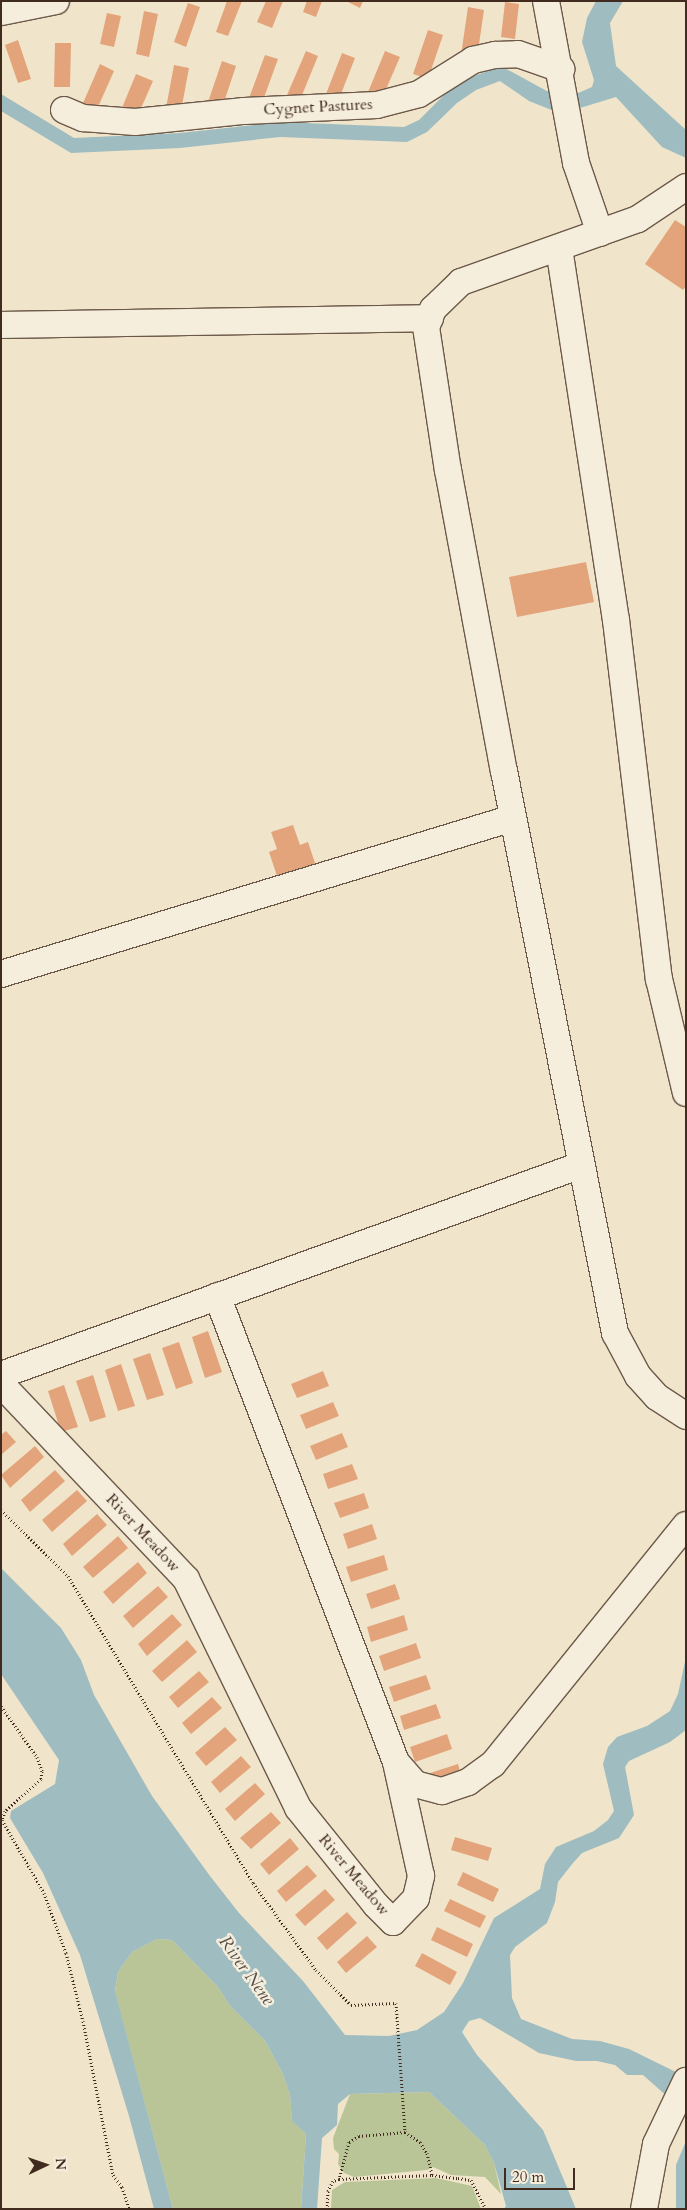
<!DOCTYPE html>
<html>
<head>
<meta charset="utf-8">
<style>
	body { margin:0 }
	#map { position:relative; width:687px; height:2210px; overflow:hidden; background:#f0e5ca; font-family:Cardo,serif }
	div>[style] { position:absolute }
	.green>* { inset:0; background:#b9c597 }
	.water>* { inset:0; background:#9fbcc1 }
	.building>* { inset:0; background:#e3a47b }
	.path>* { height:3px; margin-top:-1.5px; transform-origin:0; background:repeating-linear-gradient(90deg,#412a1e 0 1px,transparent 0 3.5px) }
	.roads { filter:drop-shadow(1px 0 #6d5949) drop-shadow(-1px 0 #6d5949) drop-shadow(0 1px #6d5949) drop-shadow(0 -1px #6d5949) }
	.minor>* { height:26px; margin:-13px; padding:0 13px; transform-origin:13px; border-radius:13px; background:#f5eedd }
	span { translate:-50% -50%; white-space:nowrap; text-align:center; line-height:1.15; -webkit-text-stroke:5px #f5eedd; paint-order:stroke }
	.street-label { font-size:16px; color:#412a1e }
	.water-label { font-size:18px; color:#584e47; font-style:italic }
	.frame { position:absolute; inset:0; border:2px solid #412a1e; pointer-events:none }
	.north { position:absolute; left:20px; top:2140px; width:50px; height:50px; -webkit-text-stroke:4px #f5eedd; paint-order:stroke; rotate:87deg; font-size:14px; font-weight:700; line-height:20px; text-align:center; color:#412a1e }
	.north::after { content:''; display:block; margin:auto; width:18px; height:22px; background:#412a1e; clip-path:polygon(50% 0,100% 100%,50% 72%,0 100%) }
	.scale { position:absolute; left:504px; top:2168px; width:71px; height:22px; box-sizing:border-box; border:2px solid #412a1e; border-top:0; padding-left:6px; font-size:15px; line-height:18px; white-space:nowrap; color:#412a1e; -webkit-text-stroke:4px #f5eedd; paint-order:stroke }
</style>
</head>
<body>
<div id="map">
	<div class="green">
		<i style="clip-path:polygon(157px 1939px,172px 1940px,218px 1987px,230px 2006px,265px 2041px,282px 2072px,290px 2095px,292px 2120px,306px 2134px,301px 2209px,173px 2209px,115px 1992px,118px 1972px,132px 1952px)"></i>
		<i style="clip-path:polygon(429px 2092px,485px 2145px,494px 2163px,501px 2194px,485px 2177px,451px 2175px,433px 2167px,427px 2170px,354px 2177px,344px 2173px,338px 2164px,339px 2154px,334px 2149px,333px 2138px,350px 2094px)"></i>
		<i style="clip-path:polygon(436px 2178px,472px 2186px,481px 2209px,331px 2209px,332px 2190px,345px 2182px)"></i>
	</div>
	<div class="water">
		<i style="clip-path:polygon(596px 1px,623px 1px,610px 23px,616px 66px,686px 130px,686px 158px,662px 147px,616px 97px,580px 108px,554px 111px,529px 101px,500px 81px,476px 90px,457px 103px,427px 132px,407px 142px,280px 137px,180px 148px,71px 153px,1px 111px,1px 94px,74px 138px,180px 133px,280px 122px,404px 127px,419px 120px,448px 91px,469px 78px,501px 66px,556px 96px,576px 94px,592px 87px,594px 80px,582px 42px,587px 18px)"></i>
		<i style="clip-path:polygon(1px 1568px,61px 1628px,81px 1660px,94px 1695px,152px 1796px,210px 1876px,239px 1913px,303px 1981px,345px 2035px,389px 2036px,417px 2030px,444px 2012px,463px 1983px,494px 1918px,540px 1889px,545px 1864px,556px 1847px,594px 1831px,608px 1820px,614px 1811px,603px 1764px,608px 1747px,617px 1737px,647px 1726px,670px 1711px,678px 1694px,686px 1657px,686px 1730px,670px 1742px,629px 1761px,625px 1767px,634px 1815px,619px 1838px,582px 1853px,573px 1863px,558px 1882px,555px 1902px,547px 1923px,515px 1947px,510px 1955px,512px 1998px,521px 2019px,572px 2039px,600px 2041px,629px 2049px,686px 2077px,686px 2117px,678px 2106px,643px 2075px,627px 2075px,615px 2065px,597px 2061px,576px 2061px,539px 2053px,480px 2018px,469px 2021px,462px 2032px,477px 2055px,543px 2130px,576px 2209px,504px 2209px,506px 2206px,494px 2163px,485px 2145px,429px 2092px,350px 2094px,338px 2104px,337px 2125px,322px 2138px,317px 2209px,301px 2209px,306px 2134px,292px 2121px,290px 2095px,282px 2072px,265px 2041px,230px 2006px,218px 1987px,172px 1940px,157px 1939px,132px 1952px,118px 1972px,115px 1991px,173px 2209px,154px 2209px,129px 2116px,80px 1955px,43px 1873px,10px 1818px,11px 1811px,55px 1784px,59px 1760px,1px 1674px)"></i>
		<i style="clip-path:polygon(686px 2141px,686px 2209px,676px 2209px,676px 2165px)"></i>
	</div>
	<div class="building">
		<i style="clip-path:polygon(227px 1px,242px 1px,228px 36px,216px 32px)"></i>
		<i style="clip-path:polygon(266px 1px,283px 1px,272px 28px,257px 22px)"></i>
		<i style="clip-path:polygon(307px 1px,322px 1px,316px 17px,303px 12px)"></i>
		<i style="clip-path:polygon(346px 1px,363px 1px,360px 8px)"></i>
		<i style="clip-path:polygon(505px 2px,519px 4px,515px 39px,501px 37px)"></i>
		<i style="clip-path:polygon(188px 3px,200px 7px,186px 47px,174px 42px)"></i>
		<i style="clip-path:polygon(468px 7px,484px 10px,477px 58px,461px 55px)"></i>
		<i style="clip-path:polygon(144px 11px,158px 14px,149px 57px,136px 54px)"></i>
		<i style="clip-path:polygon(107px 13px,121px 16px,114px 47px,100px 44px)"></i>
		<i style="clip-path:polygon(428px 30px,443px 35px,428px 79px,413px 74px)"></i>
		<i style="clip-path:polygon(18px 40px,31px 79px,18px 83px,5px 45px)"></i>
		<i style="clip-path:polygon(55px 43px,71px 43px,70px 87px,54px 87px)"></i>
		<i style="clip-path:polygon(306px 51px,318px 56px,300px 100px,287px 95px)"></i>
		<i style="clip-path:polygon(385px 51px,400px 57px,380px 103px,366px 97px)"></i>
		<i style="clip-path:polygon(342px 53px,355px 58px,339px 99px,326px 94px)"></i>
		<i style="clip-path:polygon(265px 55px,278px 59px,262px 103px,249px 98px)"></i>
		<i style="clip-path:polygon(222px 61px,236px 66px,220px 114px,207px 105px)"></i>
		<i style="clip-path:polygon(100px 64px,114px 71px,94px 116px,80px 110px)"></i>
		<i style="clip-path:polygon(174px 65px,189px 68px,181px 111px,166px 108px)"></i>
		<i style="clip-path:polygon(136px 74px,153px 81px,135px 122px,119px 115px)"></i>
		<i style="clip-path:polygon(675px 220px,686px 227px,686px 286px,683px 290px,645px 264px)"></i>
		<i style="clip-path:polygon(586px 562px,594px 602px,517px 617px,509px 577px)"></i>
		<i style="clip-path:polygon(293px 825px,300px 845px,308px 842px,316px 866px,278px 879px,269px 852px,277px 849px,271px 832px)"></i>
		<i style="clip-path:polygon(208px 1331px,222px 1372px,205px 1378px,192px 1337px)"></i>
		<i style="clip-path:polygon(179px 1342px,193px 1383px,176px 1389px,162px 1348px)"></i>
		<i style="clip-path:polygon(150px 1353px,164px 1395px,147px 1400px,133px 1359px)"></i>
		<i style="clip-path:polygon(121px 1364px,135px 1406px,118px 1411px,105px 1370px)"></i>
		<i style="clip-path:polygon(323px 1371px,329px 1386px,297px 1398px,291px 1384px)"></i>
		<i style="clip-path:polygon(93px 1375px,106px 1417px,90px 1422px,76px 1381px)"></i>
		<i style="clip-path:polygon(64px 1385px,78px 1427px,61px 1432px,48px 1391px)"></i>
		<i style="clip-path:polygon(333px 1402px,339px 1416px,306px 1429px,300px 1415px)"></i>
		<i style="clip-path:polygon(6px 1431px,16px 1442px,1px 1455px,1px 1435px)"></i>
		<i style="clip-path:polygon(342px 1433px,348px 1447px,316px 1460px,310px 1446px)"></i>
		<i style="clip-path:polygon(35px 1446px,44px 1457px,10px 1488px,1px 1475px)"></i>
		<i style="clip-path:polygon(352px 1464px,358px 1479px,328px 1489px,323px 1474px)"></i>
		<i style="clip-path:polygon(55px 1470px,65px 1481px,30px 1512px,21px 1500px)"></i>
		<i style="clip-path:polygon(77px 1490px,87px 1501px,52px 1532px,42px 1520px)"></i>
		<i style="clip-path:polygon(364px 1493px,369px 1508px,340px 1518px,334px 1503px)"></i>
		<i style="clip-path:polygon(97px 1514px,107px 1525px,72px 1556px,63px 1544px)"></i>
		<i style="clip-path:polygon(372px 1524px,377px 1539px,348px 1549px,343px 1534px)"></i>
		<i style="clip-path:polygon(118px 1536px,128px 1548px,93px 1578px,83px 1567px)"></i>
		<i style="clip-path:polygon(384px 1555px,388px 1570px,351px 1582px,346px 1567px)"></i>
		<i style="clip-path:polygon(138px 1562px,147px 1573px,113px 1604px,103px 1592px)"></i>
		<i style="clip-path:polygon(395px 1584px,400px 1599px,371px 1609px,366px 1594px)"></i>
		<i style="clip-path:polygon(158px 1586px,168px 1597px,133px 1628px,123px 1616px)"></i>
		<i style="clip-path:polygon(172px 1614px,182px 1625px,147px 1656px,138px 1644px)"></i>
		<i style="clip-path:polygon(404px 1615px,408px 1630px,371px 1642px,367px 1627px)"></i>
		<i style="clip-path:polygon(187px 1640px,197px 1652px,162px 1682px,152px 1671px)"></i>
		<i style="clip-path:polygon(416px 1643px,421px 1658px,384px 1671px,379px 1656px)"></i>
		<i style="clip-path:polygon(199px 1671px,209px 1682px,178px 1708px,169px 1697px)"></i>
		<i style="clip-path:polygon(426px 1675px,431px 1689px,394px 1702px,389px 1687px)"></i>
		<i style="clip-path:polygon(212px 1697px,222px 1708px,191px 1734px,182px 1723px)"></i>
		<i style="clip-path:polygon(436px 1704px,441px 1718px,404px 1730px,400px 1716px)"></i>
		<i style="clip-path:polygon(225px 1727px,237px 1740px,206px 1766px,195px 1753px)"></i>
		<i style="clip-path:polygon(447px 1734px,452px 1749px,415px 1762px,410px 1747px)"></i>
		<i style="clip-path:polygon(241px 1756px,251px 1767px,220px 1793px,211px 1782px)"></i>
		<i style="clip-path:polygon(458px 1764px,462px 1778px,428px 1789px,424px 1775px)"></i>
		<i style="clip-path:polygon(255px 1783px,265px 1794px,235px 1821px,225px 1809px)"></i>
		<i style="clip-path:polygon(271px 1812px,281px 1823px,251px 1849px,240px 1838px)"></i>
		<i style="clip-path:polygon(455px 1837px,492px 1848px,488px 1861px,451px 1850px)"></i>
		<i style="clip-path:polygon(290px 1838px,299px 1849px,269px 1875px,260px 1864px)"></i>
		<i style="clip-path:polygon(307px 1865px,317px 1876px,286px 1902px,277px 1891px)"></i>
		<i style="clip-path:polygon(463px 1872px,499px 1889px,493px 1902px,457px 1885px)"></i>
		<i style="clip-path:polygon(325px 1889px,335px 1900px,305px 1926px,295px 1915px)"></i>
		<i style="clip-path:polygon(450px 1899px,486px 1916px,480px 1928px,444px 1911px)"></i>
		<i style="clip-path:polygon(347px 1912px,357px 1923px,327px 1950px,317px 1938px)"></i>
		<i style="clip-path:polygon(437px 1927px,473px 1944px,467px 1957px,431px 1940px)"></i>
		<i style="clip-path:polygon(367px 1936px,377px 1947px,346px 1973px,337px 1962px)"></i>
		<i style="clip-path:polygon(422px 1953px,457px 1972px,450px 1985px,415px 1966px)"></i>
	</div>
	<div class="path">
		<i style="left:1px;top:1510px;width:94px;rotate:44.6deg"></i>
		<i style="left:68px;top:1576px;width:358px;rotate:58.9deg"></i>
		<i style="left:253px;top:1883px;width:107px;rotate:54.1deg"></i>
		<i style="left:316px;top:1970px;width:49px;rotate:45deg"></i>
		<i style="left:351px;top:2005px;width:45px;rotate:-2.5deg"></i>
		<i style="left:396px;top:2003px;width:129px;rotate:86deg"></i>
		<i style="left:405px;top:2132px;width:46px;rotate:175deg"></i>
		<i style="left:359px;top:2136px;width:12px;rotate:149deg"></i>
		<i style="left:349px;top:2142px;width:38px;rotate:105deg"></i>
		<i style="left:339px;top:2179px;width:6px;rotate:162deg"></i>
		<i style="left:333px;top:2181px;width:11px;rotate:117deg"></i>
		<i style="left:328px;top:2191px;width:18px;rotate:93deg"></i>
		<i style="left:1px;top:1706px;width:62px;rotate:54.8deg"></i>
		<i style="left:37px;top:1757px;width:15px;rotate:70deg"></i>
		<i style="left:42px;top:1771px;width:8px;rotate:97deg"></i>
		<i style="left:41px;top:1779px;width:48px;rotate:138.4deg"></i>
		<i style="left:5px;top:1811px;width:9px;rotate:108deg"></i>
		<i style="left:2px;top:1820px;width:84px;rotate:60.1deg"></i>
		<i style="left:44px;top:1893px;width:64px;rotate:69.9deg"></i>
		<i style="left:66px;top:1953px;width:70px;rotate:76deg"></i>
		<i style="left:83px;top:2021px;width:157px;rotate:79deg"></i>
		<i style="left:113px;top:2175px;width:15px;rotate:53deg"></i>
		<i style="left:122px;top:2187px;width:23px;rotate:72deg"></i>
		<i style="left:405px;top:2132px;width:18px;rotate:34deg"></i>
		<i style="left:420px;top:2142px;width:13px;rotate:58deg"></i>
		<i style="left:427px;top:2153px;width:23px;rotate:77deg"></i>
		<i style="left:339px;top:2179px;width:93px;rotate:-2.5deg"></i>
		<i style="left:432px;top:2175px;width:26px;rotate:7deg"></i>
		<i style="left:458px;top:2178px;width:13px;rotate:9deg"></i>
		<i style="left:471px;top:2180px;width:33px;rotate:63deg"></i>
	</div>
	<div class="roads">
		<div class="minor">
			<i style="left:546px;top:1px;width:165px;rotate:79.5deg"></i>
			<i style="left:576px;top:163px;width:74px;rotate:71.1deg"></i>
			<i style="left:1px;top:12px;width:56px;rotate:-11.3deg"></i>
			<i style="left:64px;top:110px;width:21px;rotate:23deg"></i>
			<i style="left:83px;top:118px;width:52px;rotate:4.4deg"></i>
			<i style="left:135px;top:122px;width:110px;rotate:-5.8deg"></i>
			<i style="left:244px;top:111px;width:133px;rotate:-2.6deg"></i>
			<i style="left:377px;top:105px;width:43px;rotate:-14.7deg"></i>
			<i style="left:419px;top:94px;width:64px;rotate:-32.2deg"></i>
			<i style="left:473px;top:60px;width:23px;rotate:-13deg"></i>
			<i style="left:495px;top:55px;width:23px;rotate:-2deg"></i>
			<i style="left:518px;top:54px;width:46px;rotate:19.2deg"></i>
			<i style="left:686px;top:187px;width:58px;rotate:146.3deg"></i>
			<i style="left:638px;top:219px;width:188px;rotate:160.4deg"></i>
			<i style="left:461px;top:282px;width:39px;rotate:136deg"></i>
			<i style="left:433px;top:309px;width:19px;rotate:111deg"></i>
			<i style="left:426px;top:327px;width:145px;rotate:81.3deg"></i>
			<i style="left:448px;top:470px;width:306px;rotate:79.5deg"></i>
			<i style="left:504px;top:771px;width:573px;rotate:78.83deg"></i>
			<i style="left:615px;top:1333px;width:49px;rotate:61.9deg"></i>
			<i style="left:638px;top:1376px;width:28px;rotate:48deg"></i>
			<i style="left:657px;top:1397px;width:35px;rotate:33deg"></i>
			<i style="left:559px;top:248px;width:376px;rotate:81.3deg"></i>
			<i style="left:616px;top:620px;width:362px;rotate:83.2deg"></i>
			<i style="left:659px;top:979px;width:117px;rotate:76.7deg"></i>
			<i style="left:1px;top:325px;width:429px;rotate:-0.9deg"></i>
			<i style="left:1px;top:974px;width:535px;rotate:-16.95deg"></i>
			<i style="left:1px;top:1375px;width:617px;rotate:-19.9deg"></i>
			<i style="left:1px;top:1384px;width:269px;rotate:46.5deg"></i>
			<i style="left:186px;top:1579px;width:255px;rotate:63.9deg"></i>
			<i style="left:298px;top:1808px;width:124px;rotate:51.2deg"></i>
			<i style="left:376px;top:1905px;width:24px;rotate:45deg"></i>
			<i style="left:393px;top:1922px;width:33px;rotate:-46deg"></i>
			<i style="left:416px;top:1898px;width:23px;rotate:-77deg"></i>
			<i style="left:421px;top:1876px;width:117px;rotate:-102.4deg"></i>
			<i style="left:396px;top:1762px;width:499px;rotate:-111deg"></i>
			<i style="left:396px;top:1762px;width:29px;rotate:49deg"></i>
			<i style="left:415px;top:1784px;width:28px;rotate:15deg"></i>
			<i style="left:442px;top:1791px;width:28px;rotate:-19deg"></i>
			<i style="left:468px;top:1782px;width:31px;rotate:-36deg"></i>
			<i style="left:493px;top:1764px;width:307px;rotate:-51.1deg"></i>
			<i style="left:644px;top:2209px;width:66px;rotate:-79.5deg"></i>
			<i style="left:656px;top:2144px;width:70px;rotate:-64.5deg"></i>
		</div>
	</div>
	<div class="street-label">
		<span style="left:318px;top:107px;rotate:-3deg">Cygnet Pastures</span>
		<span style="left:143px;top:1533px;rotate:47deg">River Meadow</span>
		<span style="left:354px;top:1875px;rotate:50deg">River Meadow</span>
	</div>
	<div class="water-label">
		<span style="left:246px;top:1971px;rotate:54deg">River Nene</span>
	</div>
	<div class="frame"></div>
	<div class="north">N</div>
	<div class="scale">20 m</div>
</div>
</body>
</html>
